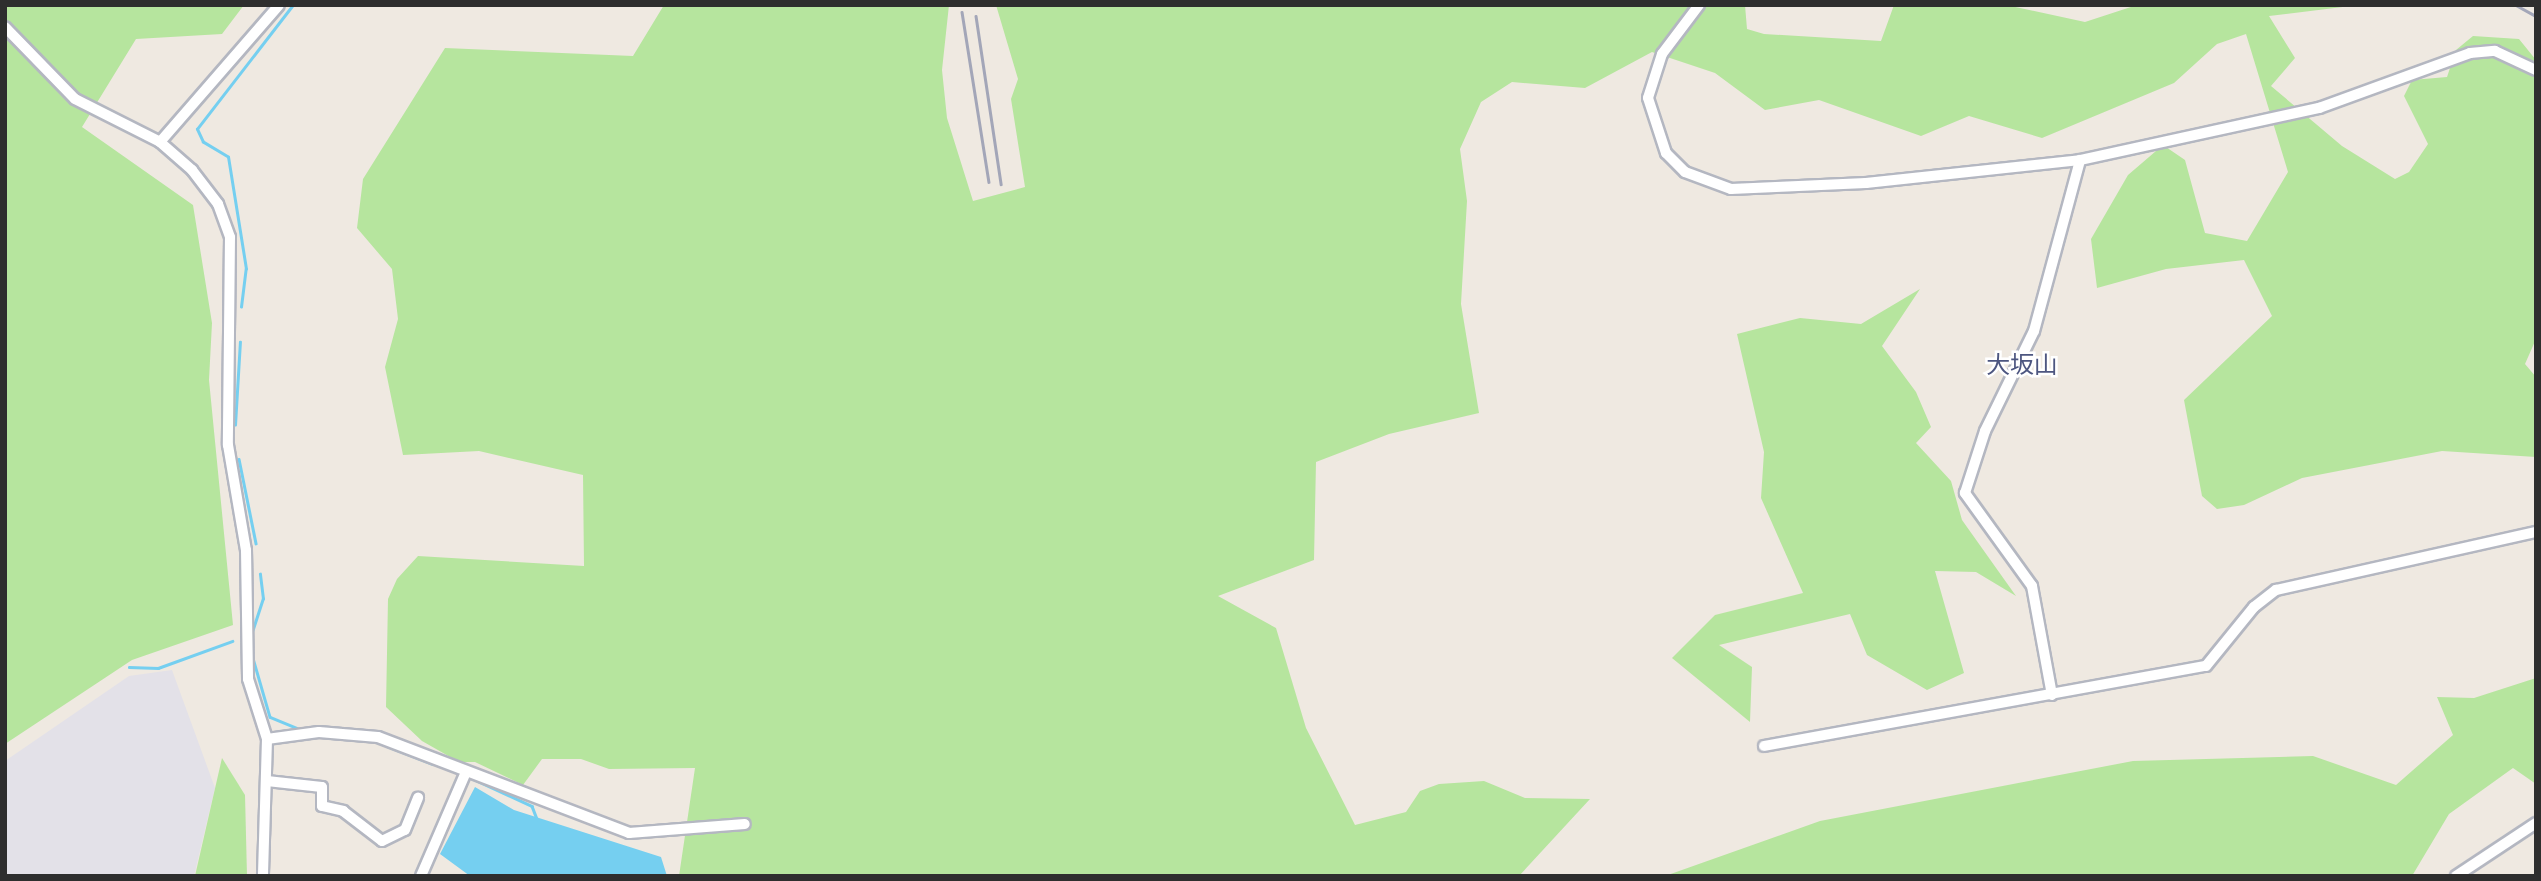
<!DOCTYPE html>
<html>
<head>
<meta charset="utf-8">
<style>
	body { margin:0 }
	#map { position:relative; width:2541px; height:881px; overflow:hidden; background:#efe9e1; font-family:"Open Sans","Noto Sans JP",sans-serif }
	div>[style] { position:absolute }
	.industrial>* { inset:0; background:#e3e1e8 }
	.green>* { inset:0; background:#b6e59e }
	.water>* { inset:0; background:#75cff0 }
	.stream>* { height:2.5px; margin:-1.25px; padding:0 1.25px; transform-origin:1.25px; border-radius:1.25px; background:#75cff0 }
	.roads { filter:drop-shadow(2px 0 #b4b7c1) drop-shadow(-2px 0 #b4b7c1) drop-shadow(0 2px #b4b7c1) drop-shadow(0 -2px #b4b7c1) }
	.minor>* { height:10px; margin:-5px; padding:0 5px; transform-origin:5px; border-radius:5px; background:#fff }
	.rail>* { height:2.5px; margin:-1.25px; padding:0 1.25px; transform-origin:1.25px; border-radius:1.25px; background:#a3a6b8 }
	span { translate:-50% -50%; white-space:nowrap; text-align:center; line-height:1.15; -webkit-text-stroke:5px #fff; paint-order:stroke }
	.quarter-label { font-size:24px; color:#4d5680 }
	.frame { position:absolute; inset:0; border:7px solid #2e2e2e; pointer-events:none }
</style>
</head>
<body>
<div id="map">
	<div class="industrial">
		<i style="clip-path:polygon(172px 670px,215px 788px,194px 876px,5px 876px,5px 761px,129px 676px)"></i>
	</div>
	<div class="green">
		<i style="clip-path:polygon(5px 5px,244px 5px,222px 34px,136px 39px,82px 127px,193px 205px,212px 323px,209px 380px,233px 625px,132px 660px,5px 744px)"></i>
		<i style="clip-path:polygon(664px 5px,949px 5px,942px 70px,947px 118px,973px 201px,1025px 187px,1011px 99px,1018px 79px,996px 5px,1745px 5px,1747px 29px,1764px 34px,1881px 41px,1894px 5px,2006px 5px,2085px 22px,2137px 5px,2359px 5px,2269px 16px,2295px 58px,2271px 86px,2342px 146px,2395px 179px,2409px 172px,2428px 144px,2404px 96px,2412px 80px,2447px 77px,2456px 50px,2473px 36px,2519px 39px,2536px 60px,2536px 339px,2525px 364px,2536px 377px,2536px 457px,2442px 451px,2302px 478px,2244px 505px,2217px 509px,2202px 496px,2184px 400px,2272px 316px,2244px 260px,2166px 269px,2097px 288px,2091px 239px,2128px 175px,2163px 145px,2185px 160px,2205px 233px,2247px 241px,2288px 172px,2246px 34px,2217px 44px,2174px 83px,2042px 138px,1969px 116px,1921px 136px,1819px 100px,1765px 110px,1715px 73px,1652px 52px,1585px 88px,1512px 82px,1481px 102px,1460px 149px,1467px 201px,1461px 304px,1479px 413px,1389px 434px,1316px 462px,1314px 560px,1218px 596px,1276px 628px,1306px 728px,1355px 825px,1406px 812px,1420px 791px,1439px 784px,1484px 781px,1525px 798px,1590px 799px,1519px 876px,679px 876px,695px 768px,609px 769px,581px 759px,542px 759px,523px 785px,475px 762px,459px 762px,422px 741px,386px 707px,388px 599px,397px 579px,418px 556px,584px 566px,583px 475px,479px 451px,403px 455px,385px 367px,398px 319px,392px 269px,357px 228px,363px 179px,445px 48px,633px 56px)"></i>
		<i style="clip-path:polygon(1920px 289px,1882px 346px,1916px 392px,1931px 427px,1916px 443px,1951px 481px,1962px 520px,2016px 596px,1976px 572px,1935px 571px,1964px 673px,1927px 690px,1867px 655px,1850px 614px,1719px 645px,1752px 667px,1750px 722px,1672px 658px,1715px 615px,1803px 593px,1761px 498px,1764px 452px,1737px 334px,1800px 318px,1861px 324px)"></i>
		<i style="clip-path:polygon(2536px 678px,2536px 784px,2513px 768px,2449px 814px,2412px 876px,1665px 876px,1820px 821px,2133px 761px,2313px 756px,2396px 785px,2453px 735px,2437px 697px,2474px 698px)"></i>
		<i style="clip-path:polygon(222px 758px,245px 795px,247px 876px,195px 876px)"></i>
	</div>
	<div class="water">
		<i style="clip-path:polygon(475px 787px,514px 810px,661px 857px,667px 876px,470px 876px,440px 854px)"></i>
	</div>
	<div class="stream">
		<i style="left:241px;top:307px;width:38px;rotate:-83deg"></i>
		<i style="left:246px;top:269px;width:113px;rotate:-99.1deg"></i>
		<i style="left:228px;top:157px;width:29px;rotate:-149deg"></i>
		<i style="left:203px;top:142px;width:14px;rotate:-115deg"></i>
		<i style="left:197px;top:129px;width:157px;rotate:-52.3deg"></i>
		<i style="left:235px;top:425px;width:83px;rotate:-86.6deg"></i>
		<i style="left:239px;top:459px;width:86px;rotate:78.6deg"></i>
		<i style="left:251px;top:635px;width:38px;rotate:-72deg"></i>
		<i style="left:263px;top:599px;width:25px;rotate:-97deg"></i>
		<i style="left:253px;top:658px;width:61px;rotate:73.9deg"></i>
		<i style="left:270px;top:717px;width:29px;rotate:22deg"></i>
		<i style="left:129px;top:667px;width:29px;rotate:2deg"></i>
		<i style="left:158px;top:668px;width:79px;rotate:-20deg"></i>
		<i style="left:311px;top:738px;width:22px"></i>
		<i style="left:387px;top:746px;width:49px;rotate:21.4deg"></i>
		<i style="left:471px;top:778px;width:67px;rotate:24.7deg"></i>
		<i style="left:532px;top:806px;width:14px;rotate:69deg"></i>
	</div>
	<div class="roads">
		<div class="minor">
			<i style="left:1699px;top:5px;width:61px;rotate:127.1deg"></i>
			<i style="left:1662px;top:54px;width:46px;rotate:107.7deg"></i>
			<i style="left:1648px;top:98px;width:58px;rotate:71.9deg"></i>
			<i style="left:1666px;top:153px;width:27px;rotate:45deg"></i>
			<i style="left:1685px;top:172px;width:49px;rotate:20.3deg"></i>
			<i style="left:1731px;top:189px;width:135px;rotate:-2.5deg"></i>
			<i style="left:1866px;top:183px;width:215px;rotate:-6.1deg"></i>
			<i style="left:2080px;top:160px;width:245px;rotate:-12.3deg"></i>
			<i style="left:2319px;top:108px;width:161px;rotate:-20deg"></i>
			<i style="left:2470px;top:53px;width:25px;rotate:-5deg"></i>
			<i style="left:2495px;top:51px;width:45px;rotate:24.9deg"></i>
			<i style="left:5px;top:27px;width:100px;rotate:45.8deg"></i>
			<i style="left:75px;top:99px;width:95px;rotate:26.8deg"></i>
			<i style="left:160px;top:142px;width:43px;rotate:41.2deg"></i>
			<i style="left:192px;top:170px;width:43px;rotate:52.6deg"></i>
			<i style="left:218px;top:204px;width:35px;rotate:70deg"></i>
			<i style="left:230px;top:237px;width:208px;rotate:90.6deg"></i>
			<i style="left:228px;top:445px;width:107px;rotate:80.3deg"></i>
			<i style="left:246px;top:550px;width:129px;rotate:89.1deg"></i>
			<i style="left:248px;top:679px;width:63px;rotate:72.4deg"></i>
			<i style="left:267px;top:739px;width:137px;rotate:91.7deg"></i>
			<i style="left:160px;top:142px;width:181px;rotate:-49deg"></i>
			<i style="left:2052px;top:695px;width:111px;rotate:-100.4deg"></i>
			<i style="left:2032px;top:586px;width:115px;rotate:-125.8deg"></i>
			<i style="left:1965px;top:493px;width:65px;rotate:-72.1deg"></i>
			<i style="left:1985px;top:431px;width:111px;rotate:-63.9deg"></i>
			<i style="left:2034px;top:331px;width:177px;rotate:-74.9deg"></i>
			<i style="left:267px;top:739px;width:52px;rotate:-7.7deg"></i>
			<i style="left:319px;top:732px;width:59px;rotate:4.8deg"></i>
			<i style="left:378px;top:737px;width:269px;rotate:20.9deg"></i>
			<i style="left:629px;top:833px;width:116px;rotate:-4.4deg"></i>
			<i style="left:1764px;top:746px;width:449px;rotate:-10.3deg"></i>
			<i style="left:2206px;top:666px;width:76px;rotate:-50.9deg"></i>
			<i style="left:2254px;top:607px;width:28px;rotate:-38deg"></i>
			<i style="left:2276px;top:590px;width:266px;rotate:-12.6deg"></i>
			<i style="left:267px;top:781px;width:55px;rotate:6.2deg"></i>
			<i style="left:322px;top:787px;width:19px;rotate:90deg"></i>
			<i style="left:322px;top:806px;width:22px;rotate:13deg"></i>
			<i style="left:343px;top:811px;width:49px;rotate:37.6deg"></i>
			<i style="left:382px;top:841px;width:25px;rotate:-26deg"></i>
			<i style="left:405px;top:830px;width:35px;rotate:-68deg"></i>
			<i style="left:421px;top:876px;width:113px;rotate:-66.6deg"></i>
			<i style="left:2456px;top:876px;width:96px;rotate:-33.5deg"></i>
		</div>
	</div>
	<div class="rail">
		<i style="left:2516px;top:5px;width:23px;rotate:29deg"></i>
		<i style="left:962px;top:12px;width:172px;rotate:81deg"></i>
		<i style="left:976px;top:16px;width:170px;rotate:81.5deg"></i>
	</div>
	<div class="quarter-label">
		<span style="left:2022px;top:364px">大坂山</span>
	</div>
	<div class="frame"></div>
</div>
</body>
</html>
